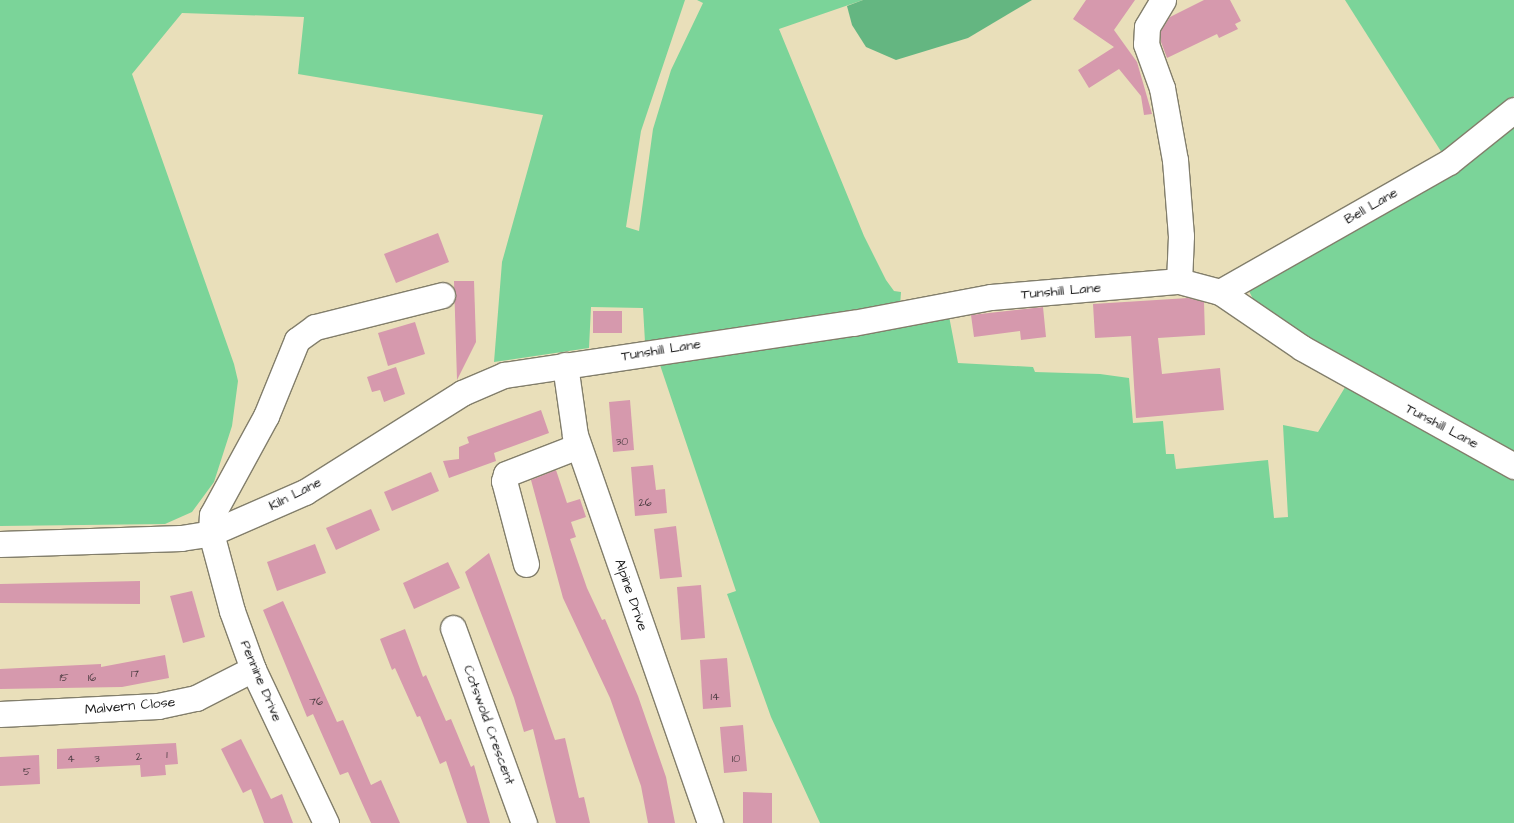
<!DOCTYPE html>
<html>
<head>
<meta charset="utf-8">
<style>
	body { margin:0 }
	#map { position:relative; width:1514px; height:823px; overflow:hidden; background:#e9dfba; font-family:"Architects Daughter",sans-serif }
	div>[style] { position:absolute }
	.green>* { inset:0; background:#7bd499 }
	.forest>* { inset:0; background:#64b681 }
	.building>* { inset:0; background:#d699ad }
	.roads { filter:drop-shadow(1px 0 #827e6b) drop-shadow(-1px 0 #827e6b) drop-shadow(0 1px #827e6b) drop-shadow(0 -1px #827e6b) }
	.minor>* { height:25px; margin:-12.5px; padding:0 12.5px; transform-origin:12.5px; border-radius:12.5px; background:#fff }
	span { translate:-50% -50%; white-space:nowrap; text-align:center; line-height:1.15; -webkit-text-stroke:4px #fff; paint-order:stroke }
	.number-label { font-size:11px; color:#4a3b40 }
	.number-label span { -webkit-text-stroke-width:0 }
	.street-label { font-size:14px; color:#1c1c1c }
</style>
</head>
<body>
<div id="map">
	<div class="green">
		<i style="clip-path:polygon(0 0,685px 0,641px 131px,626px 227px,639px 231px,653px 129px,671px 70px,703px 3px,697px 0,863px 0,779px 29px,864px 236px,886px 280px,894px 291px,901px 292px,900px 306px,645px 342px,643px 308px,591px 307px,589px 348px,494px 362px,502px 262px,543px 115px,298px 74px,304px 17px,182px 13px,132px 74px,234px 364px,238px 381px,232px 426px,214px 482px,192px 512px,165px 524px,0 526px)"></i>
		<i style="clip-path:polygon(1345px 0,1514px 0,1514px 96px,1442px 153px)"></i>
		<i style="clip-path:polygon(1514px 124px,1514px 456px,1425px 409px,1256px 305px,1249px 291px,1447px 173px)"></i>
		<i style="clip-path:polygon(949px 316px,958px 363px,1033px 367px,1035px 372px,1100px 374px,1129px 378px,1133px 423px,1163px 421px,1166px 454px,1174px 454px,1176px 469px,1268px 460px,1274px 518px,1288px 517px,1283px 425px,1318px 432px,1347px 384px,1421px 429px,1470px 450px,1514px 476px,1514px 823px,820px 823px,771px 717px,727px 594px,736px 591px,658px 359px)"></i>
	</div>
	<div class="forest">
		<i style="clip-path:polygon(863px 0,1032px 0,968px 38px,896px 60px,866px 47px,852px 25px,847px 6px)"></i>
	</div>
	<div class="building">
		<i style="clip-path:polygon(1086px 0,1135px 0,1114px 30px,1137px 62px,1152px 114px,1144px 115px,1141px 96px,1119px 69px,1089px 88px,1078px 70px,1114px 47px,1073px 19px)"></i>
		<i style="clip-path:polygon(1204px 0,1230px 0,1241px 21px,1235px 24px,1238px 29px,1219px 38px,1217px 34px,1167px 58px,1161px 42px,1161px 31px,1170px 17px)"></i>
		<i style="clip-path:polygon(438px 233px,449px 262px,396px 283px,384px 254px)"></i>
		<i style="clip-path:polygon(454px 281px,474px 281px,476px 342px,457px 380px)"></i>
		<i style="clip-path:polygon(1188px 298px,1204px 302px,1205px 335px,1158px 338px,1162px 374px,1220px 368px,1224px 410px,1136px 418px,1131px 336px,1095px 338px,1093px 304px)"></i>
		<i style="clip-path:polygon(1043px 307px,1046px 337px,1021px 340px,1020px 331px,974px 337px,971px 315px)"></i>
		<i style="clip-path:polygon(593px 311px,622px 311px,622px 333px,593px 333px)"></i>
		<i style="clip-path:polygon(415px 322px,425px 354px,388px 366px,378px 333px)"></i>
		<i style="clip-path:polygon(396px 367px,405px 394px,384px 402px,380px 390px,372px 392px,367px 377px)"></i>
		<i style="clip-path:polygon(630px 400px,634px 450px,613px 452px,609px 402px)"></i>
		<i style="clip-path:polygon(541px 410px,549px 433px,494px 453px,496px 461px,449px 478px,443px 461px,459px 459px,459px 447px,469px 443px,467px 437px)"></i>
		<i style="clip-path:polygon(653px 465px,656px 490px,665px 489px,667px 513px,635px 516px,631px 467px)"></i>
		<i style="clip-path:polygon(556px 470px,567px 503px,580px 499px,586px 517px,571px 522px,576px 537px,570px 539px,587px 588px,602px 620px,605px 619px,638px 696px,666px 777px,675px 823px,648px 823px,641px 786px,610px 698px,563px 598px,531px 480px)"></i>
		<i style="clip-path:polygon(431px 472px,439px 491px,392px 511px,384px 492px)"></i>
		<i style="clip-path:polygon(371px 509px,380px 530px,336px 550px,326px 528px)"></i>
		<i style="clip-path:polygon(676px 526px,682px 577px,660px 579px,654px 529px)"></i>
		<i style="clip-path:polygon(315px 544px,326px 573px,277px 591px,267px 562px)"></i>
		<i style="clip-path:polygon(489px 553px,555px 740px,565px 738px,579px 798px,584px 797px,590px 823px,556px 823px,533px 729px,524px 732px,514px 698px,465px 572px)"></i>
		<i style="clip-path:polygon(448px 562px,460px 588px,414px 609px,403px 583px)"></i>
		<i style="clip-path:polygon(140px 581px,140px 604px,0 603px,0 584px)"></i>
		<i style="clip-path:polygon(701px 585px,705px 638px,681px 640px,677px 587px)"></i>
		<i style="clip-path:polygon(192px 591px,205px 637px,183px 643px,170px 596px)"></i>
		<i style="clip-path:polygon(283px 601px,337px 722px,343px 720px,371px 785px,381px 780px,400px 823px,371px 823px,348px 772px,340px 775px,313px 714px,307px 717px,263px 610px)"></i>
		<i style="clip-path:polygon(405px 629px,423px 677px,426px 675px,446px 721px,451px 719px,471px 767px,474px 765px,490px 823px,467px 823px,446px 761px,440px 764px,420px 716px,417px 717px,395px 668px,392px 670px,380px 639px)"></i>
		<i style="clip-path:polygon(165px 655px,169px 678px,122px 687px,0 689px,0 669px,101px 664px,101px 667px)"></i>
		<i style="clip-path:polygon(727px 658px,731px 707px,703px 709px,700px 660px)"></i>
		<i style="clip-path:polygon(743px 725px,747px 771px,724px 773px,720px 727px)"></i>
		<i style="clip-path:polygon(241px 739px,271px 799px,282px 794px,293px 823px,264px 823px,251px 789px,243px 793px,221px 749px)"></i>
		<i style="clip-path:polygon(176px 743px,178px 764px,165px 765px,166px 775px,141px 777px,140px 765px,57px 769px,57px 749px)"></i>
		<i style="clip-path:polygon(39px 755px,40px 784px,0 786px,0 757px)"></i>
		<i style="clip-path:polygon(743px 792px,772px 793px,772px 823px,743px 823px)"></i>
	</div>
	<div class="roads">
		<div class="minor">
			<i style="left:1163px;top:0;width:31px;rotate:121deg"></i>
			<i style="left:1147px;top:27px;width:17px;rotate:93deg"></i>
			<i style="left:1146px;top:44px;width:47px;rotate:70deg"></i>
			<i style="left:1162px;top:88px;width:73px;rotate:79.8deg"></i>
			<i style="left:1175px;top:160px;width:76px;rotate:85.5deg"></i>
			<i style="left:1181px;top:236px;width:45px;rotate:92.5deg"></i>
			<i style="left:1220px;top:292px;width:263px;rotate:-29.6deg"></i>
			<i style="left:1449px;top:162px;width:83px;rotate:-38.7deg"></i>
			<i style="left:565px;top:365px;width:71px;rotate:81.9deg"></i>
			<i style="left:575px;top:435px;width:411px;rotate:70.8deg"></i>
			<i style="left:0;top:544px;width:181px;rotate:-1.9deg"></i>
			<i style="left:181px;top:538px;width:30px;rotate:-9deg"></i>
			<i style="left:211px;top:533px;width:103px;rotate:-23.6deg"></i>
			<i style="left:305px;top:492px;width:186px;rotate:-32.2deg"></i>
			<i style="left:462px;top:393px;width:46px;rotate:-23.2deg"></i>
			<i style="left:504px;top:375px;width:353px;rotate:-8.5deg"></i>
			<i style="left:853px;top:323px;width:140px;rotate:-10.7deg"></i>
			<i style="left:991px;top:297px;width:189px;rotate:-4.9deg"></i>
			<i style="left:1179px;top:281px;width:42px;rotate:15deg"></i>
			<i style="left:1220px;top:292px;width:99px;rotate:34.3deg"></i>
			<i style="left:1302px;top:348px;width:243px;rotate:29.1deg"></i>
			<i style="left:526px;top:564px;width:86px;rotate:-104.8deg"></i>
			<i style="left:504px;top:481px;width:7px;rotate:-74deg"></i>
			<i style="left:506px;top:474px;width:77px;rotate:-21.3deg"></i>
			<i style="left:453px;top:628px;width:208px;rotate:70deg"></i>
			<i style="left:0;top:714px;width:158px;rotate:-2.9deg"></i>
			<i style="left:158px;top:706px;width:39px;rotate:-12deg"></i>
			<i style="left:196px;top:698px;width:64px;rotate:-27deg"></i>
			<i style="left:326px;top:823px;width:170px;rotate:-115.4deg"></i>
			<i style="left:253px;top:669px;width:62px;rotate:-109.9deg"></i>
			<i style="left:232px;top:611px;width:81px;rotate:-105.1deg"></i>
			<i style="left:211px;top:533px;width:18px;rotate:-87deg"></i>
			<i style="left:212px;top:515px;width:113px;rotate:-61.4deg"></i>
			<i style="left:266px;top:416px;width:82px;rotate:-67.8deg"></i>
			<i style="left:297px;top:340px;width:22px;rotate:-36deg"></i>
			<i style="left:315px;top:327px;width:131px;rotate:-14.1deg"></i>
		</div>
	</div>
	<div class="number-label">
		<span style="left:622px;top:442px">30</span>
		<span style="left:645px;top:503px">26</span>
		<span style="left:135px;top:674px">17</span>
		<span style="left:64px;top:678px">15</span>
		<span style="left:92px;top:678px">16</span>
		<span style="left:715px;top:697px">14</span>
		<span style="left:316px;top:702px">76</span>
		<span style="left:167px;top:755px">1</span>
		<span style="left:139px;top:757px">2</span>
		<span style="left:71px;top:759px">4</span>
		<span style="left:97px;top:759px">3</span>
		<span style="left:736px;top:759px">10</span>
		<span style="left:27px;top:772px">5</span>
	</div>
	<div class="street-label">
		<span style="left:1371px;top:206px;rotate:-30deg">Bell Lane</span>
		<span style="left:1061px;top:291px;rotate:-5deg">Tunshill Lane</span>
		<span style="left:661px;top:350px;rotate:-9deg">Tunshill Lane</span>
		<span style="left:1442px;top:426px;rotate:28deg">Tunshill Lane</span>
		<span style="left:295px;top:494px;rotate:-27deg">Kiln Lane</span>
		<span style="left:631px;top:595px;rotate:71deg">Alpine Drive</span>
		<span style="left:261px;top:681px;rotate:67deg">Pennine Drive</span>
		<span style="left:130px;top:706px;rotate:-5deg">Malvern Close</span>
		<span style="left:489px;top:725px;rotate:70deg">Cotswold Crescent</span>
	</div>
</div>
</body>
</html>
